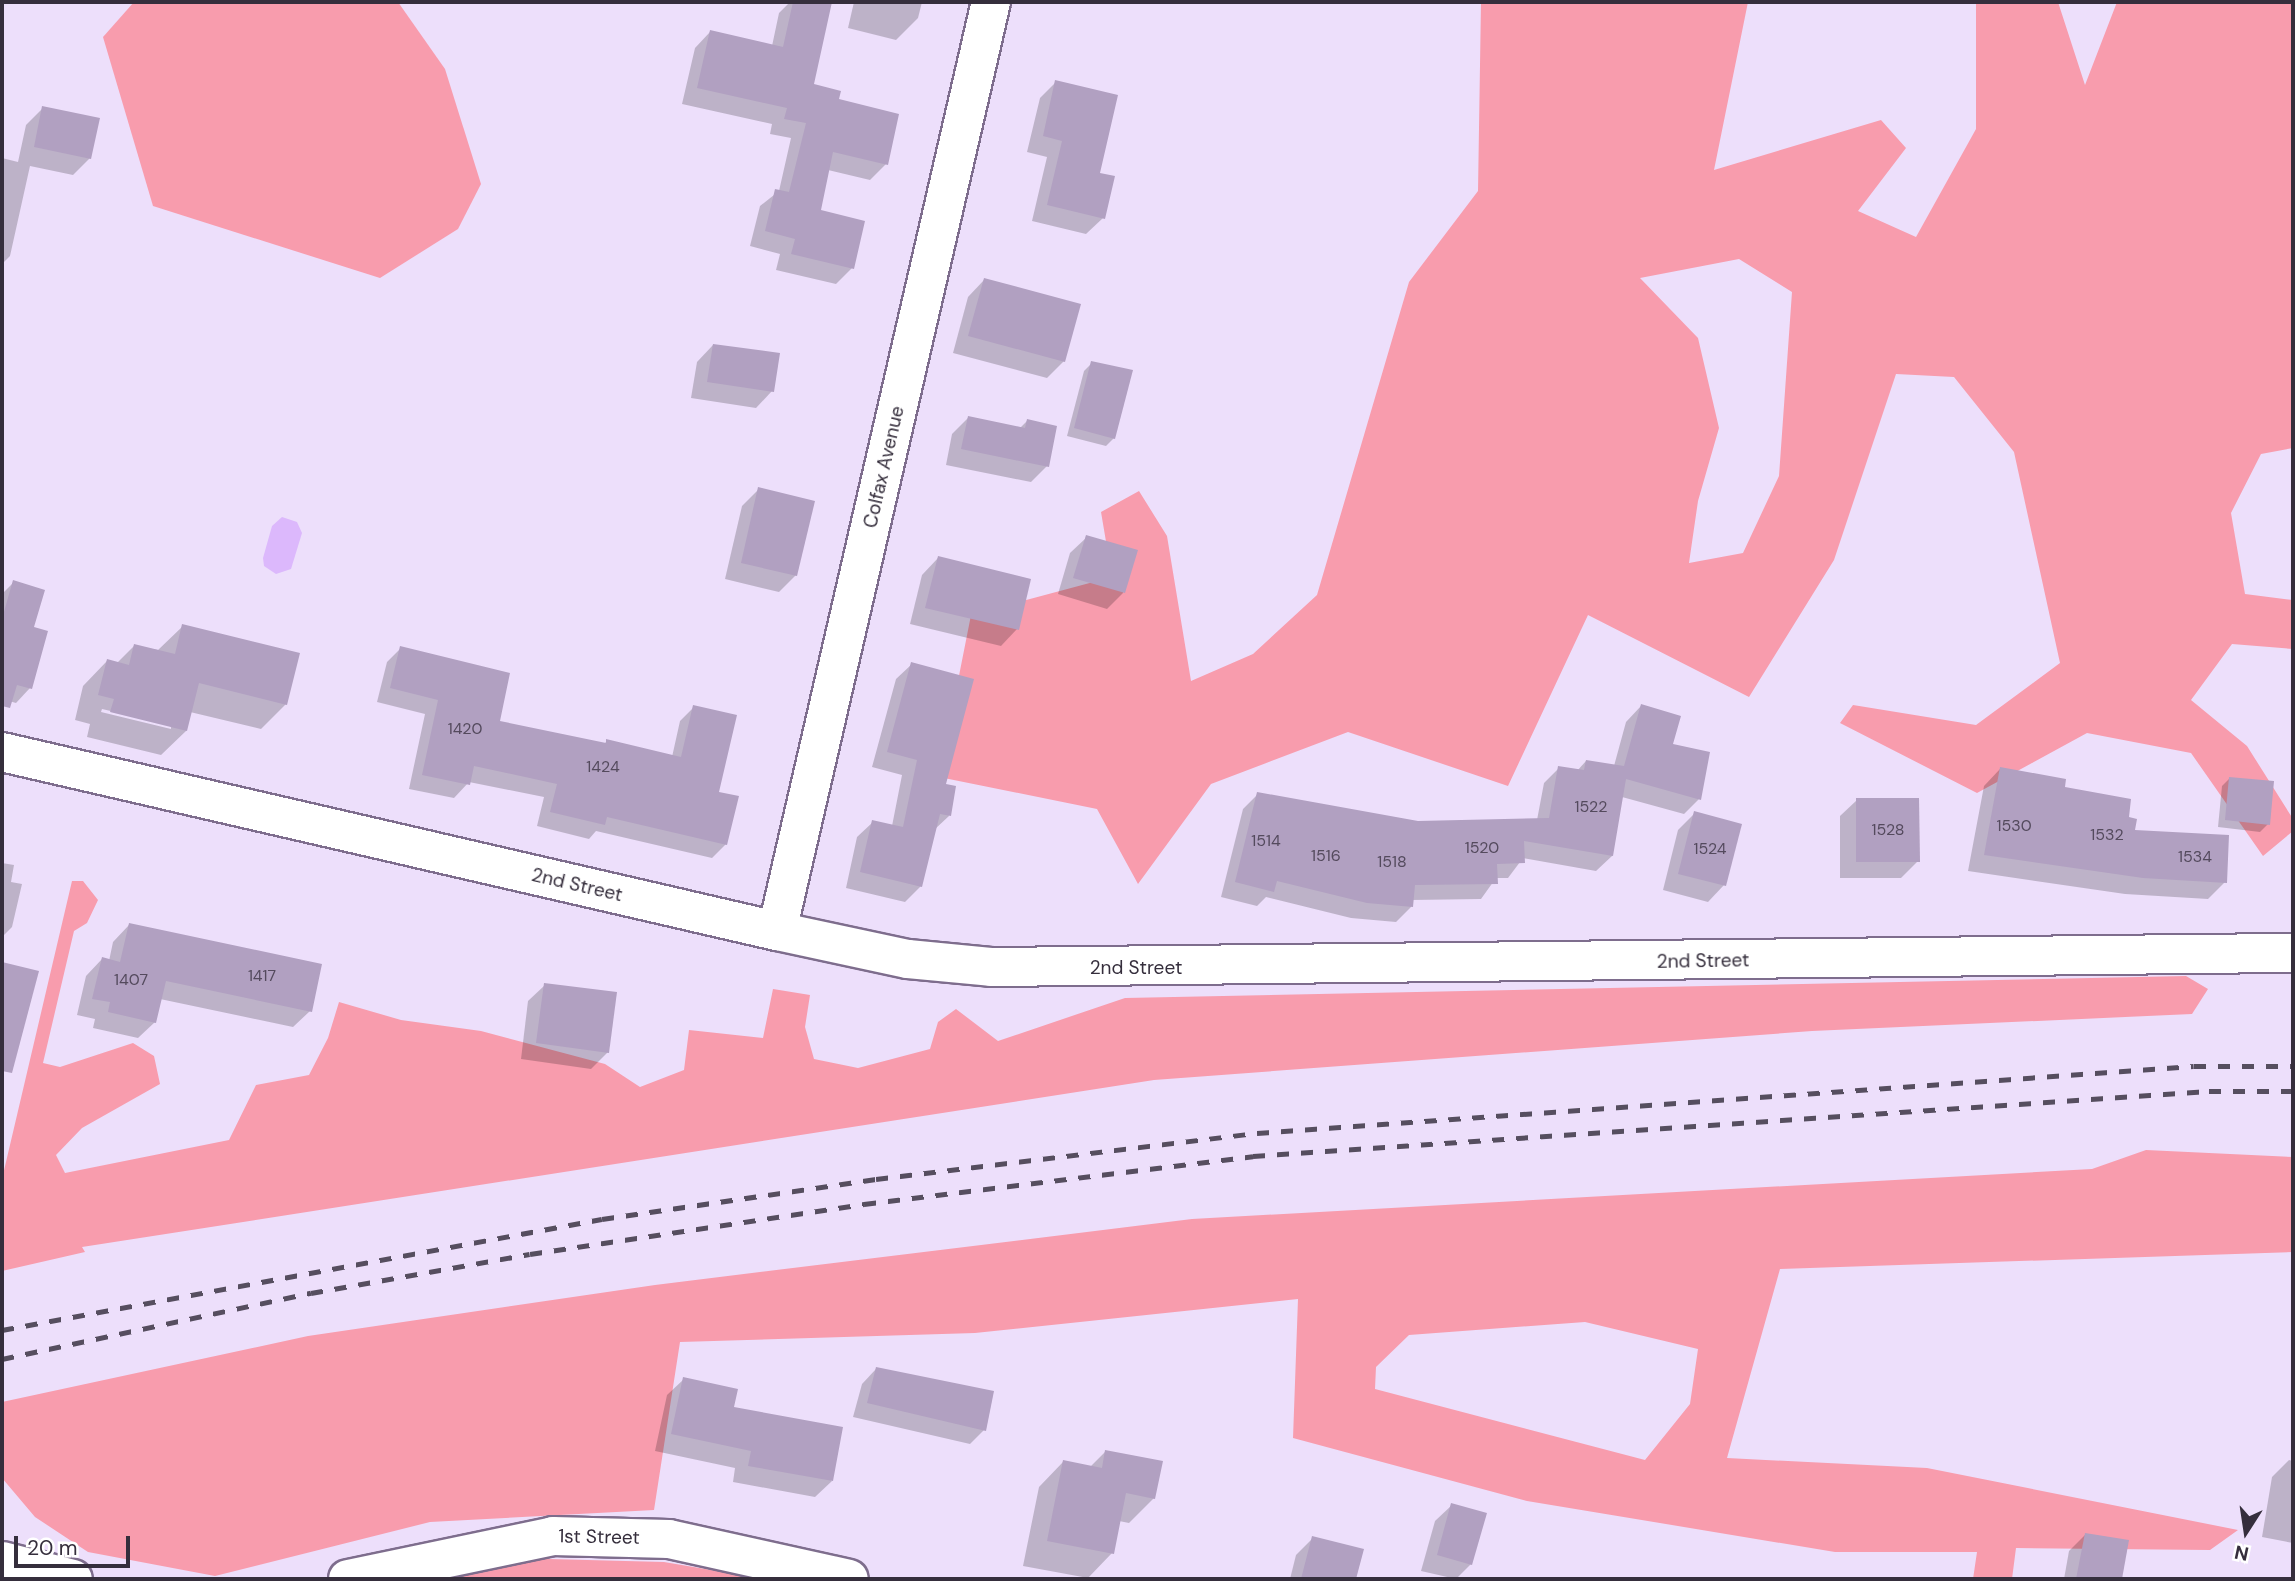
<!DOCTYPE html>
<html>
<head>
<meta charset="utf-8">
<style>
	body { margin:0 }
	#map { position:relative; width:2295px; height:1581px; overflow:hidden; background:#eddffb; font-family:"DM Sans",sans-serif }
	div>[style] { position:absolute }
	.green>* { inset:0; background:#f89cad }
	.water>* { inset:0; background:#dcb8fc }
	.shadow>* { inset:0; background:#0003 }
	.building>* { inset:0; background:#b1a0c1 }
	.roads { filter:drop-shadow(2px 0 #7e6d8d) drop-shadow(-2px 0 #7e6d8d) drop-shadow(0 2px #7e6d8d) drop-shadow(0 -2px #7e6d8d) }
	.minor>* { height:38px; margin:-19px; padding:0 19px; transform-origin:19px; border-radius:19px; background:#fff }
	.tertiary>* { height:38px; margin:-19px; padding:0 19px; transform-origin:19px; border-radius:19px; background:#fff }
	.rail>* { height:5px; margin-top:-2.5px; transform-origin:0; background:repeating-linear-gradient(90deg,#564e5f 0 12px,transparent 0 24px) }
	span { translate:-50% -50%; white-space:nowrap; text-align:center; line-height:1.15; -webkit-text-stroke:6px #fff; paint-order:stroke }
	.number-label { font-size:16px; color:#544a5d }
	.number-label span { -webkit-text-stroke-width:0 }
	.street-label { font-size:19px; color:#352e3c }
	.frame { position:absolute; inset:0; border:4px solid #352e3c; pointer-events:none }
	.north { position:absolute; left:2211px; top:1497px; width:70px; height:70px; -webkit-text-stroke:5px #fff; paint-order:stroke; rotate:192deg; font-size:19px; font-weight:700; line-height:28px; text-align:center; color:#352e3c }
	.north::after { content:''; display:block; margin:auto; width:24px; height:32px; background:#352e3c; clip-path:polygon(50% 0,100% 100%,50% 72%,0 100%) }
	.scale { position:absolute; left:14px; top:1536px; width:116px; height:32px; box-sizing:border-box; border:4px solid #352e3c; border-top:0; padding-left:9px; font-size:21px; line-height:24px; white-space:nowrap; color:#352e3c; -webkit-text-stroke:5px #fff; paint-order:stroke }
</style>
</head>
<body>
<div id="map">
	<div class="green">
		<i style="clip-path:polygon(134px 2px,398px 2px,445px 69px,481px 184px,458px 229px,380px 278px,153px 206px,103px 37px)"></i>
		<i style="clip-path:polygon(evenodd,1481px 2px,1748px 2px,1714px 170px,1881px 120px,1906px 148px,1858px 211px,1916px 237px,1976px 129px,1976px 2px,2058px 2px,2085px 85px,2117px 2px,2293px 2px,2293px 448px,2261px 454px,2231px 513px,2245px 594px,2293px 600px,2293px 649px,2232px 644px,2191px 700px,2247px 746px,2293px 819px,2293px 831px,2263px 856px,2191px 753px,2087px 733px,1977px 793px,1840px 723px,1853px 705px,1976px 725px,2060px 663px,2014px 452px,1954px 377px,1896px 374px,1834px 560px,1749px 697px,1588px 615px,1508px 786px,1348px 732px,1211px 784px,1138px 884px,1097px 809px,939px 777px,971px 615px,1112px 577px,1101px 512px,1139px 491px,1167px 536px,1191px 681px,1253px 654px,1317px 595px,1409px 282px,1478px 191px,1481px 2px,1739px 259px,1792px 292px,1779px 476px,1743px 553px,1689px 563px,1698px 501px,1719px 428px,1698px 338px,1640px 278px,1739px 259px)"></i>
		<i style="clip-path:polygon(72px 881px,83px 881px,98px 900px,87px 923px,74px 931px,43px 1063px,60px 1067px,133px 1043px,154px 1056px,160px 1084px,82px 1128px,56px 1155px,65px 1173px,229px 1140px,256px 1085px,309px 1075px,328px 1038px,339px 1002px,401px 1020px,481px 1031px,605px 1064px,640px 1087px,684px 1070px,689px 1030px,763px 1038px,773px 989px,810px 995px,805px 1027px,814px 1059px,858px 1068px,930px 1049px,938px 1022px,956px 1009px,998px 1041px,1125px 998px,2186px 976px,2208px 989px,2192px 1014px,1812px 1031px,1154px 1080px,82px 1247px,85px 1252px,2px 1271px,2px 1179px)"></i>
		<i style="clip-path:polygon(evenodd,2146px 1150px,2293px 1157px,2293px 1252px,1780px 1269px,1727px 1458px,1927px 1468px,2238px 1530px,2210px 1550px,2016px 1548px,2012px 1579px,1973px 1579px,1977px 1552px,1835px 1552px,1527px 1501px,1293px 1438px,1298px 1299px,975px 1333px,680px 1342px,654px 1510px,430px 1522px,215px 1576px,88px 1552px,35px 1517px,2px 1478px,2px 1402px,308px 1336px,655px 1285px,1192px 1219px,2092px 1169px,2146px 1150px,1585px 1322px,1698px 1349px,1690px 1404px,1645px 1460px,1375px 1389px,1376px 1367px,1409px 1335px,1585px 1322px)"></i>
		<i style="clip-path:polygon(510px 1558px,664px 1562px,764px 1579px,412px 1579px)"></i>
	</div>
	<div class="water">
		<i style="clip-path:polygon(282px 517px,297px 522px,302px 533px,291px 569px,276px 574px,264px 566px,263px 558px,272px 526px)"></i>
	</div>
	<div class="shadow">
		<i style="clip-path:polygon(790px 2px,830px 4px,812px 86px,837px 101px,886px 164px,870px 180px,828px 170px,819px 211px,852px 268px,836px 284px,776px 270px,780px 254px,750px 246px,760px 206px,779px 191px,791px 138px,770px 134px,772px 124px,682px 104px,695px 48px,710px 32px,772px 46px,779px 13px)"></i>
		<i style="clip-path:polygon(854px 2px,922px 2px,918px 18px,896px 40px,848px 28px)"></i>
		<i style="clip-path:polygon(1056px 82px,1098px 174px,1103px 218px,1086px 234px,1032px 221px,1047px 157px,1027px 152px,1040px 98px)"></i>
		<i style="clip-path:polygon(43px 108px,90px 158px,73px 175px,30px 166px,10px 256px,2px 264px,2px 158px,18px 162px,26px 125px)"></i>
		<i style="clip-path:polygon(984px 280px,1064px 361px,1047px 378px,953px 353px,968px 297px)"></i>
		<i style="clip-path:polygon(713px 345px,772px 391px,756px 408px,691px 398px,697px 362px)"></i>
		<i style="clip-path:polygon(1092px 363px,1114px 438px,1106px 446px,1067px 436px,1084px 371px)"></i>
		<i style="clip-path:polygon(969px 417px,1020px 428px,1027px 421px,1047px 466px,1031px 482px,946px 465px,952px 434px)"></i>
		<i style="clip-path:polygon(759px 489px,796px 575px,779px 592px,725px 579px,742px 506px)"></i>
		<i style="clip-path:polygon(1087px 537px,1136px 551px,1123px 593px,1107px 609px,1058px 594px,1070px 553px)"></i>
		<i style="clip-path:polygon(938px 558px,1017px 629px,1001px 646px,910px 624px,922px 575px)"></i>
		<i style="clip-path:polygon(14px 582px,31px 629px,30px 688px,16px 703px,2px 699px,2px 594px)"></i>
		<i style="clip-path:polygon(evenodd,183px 626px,286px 704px,261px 729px,190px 712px,186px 731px,161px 755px,87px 737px,90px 724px,75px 720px,83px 686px,107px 661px,117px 663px,134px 646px,158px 650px,183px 626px,102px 709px,171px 725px,171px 729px,101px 712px,102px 709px)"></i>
		<i style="clip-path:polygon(401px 648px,498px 722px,604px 744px,607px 741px,672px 757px,680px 721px,694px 707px,726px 844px,712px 858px,596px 831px,589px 839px,537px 826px,544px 797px,469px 782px,454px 798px,409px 789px,425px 714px,377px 702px,387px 662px)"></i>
		<i style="clip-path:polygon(912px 664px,949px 816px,934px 830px,921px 886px,905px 902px,846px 888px,857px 837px,873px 822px,892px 826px,902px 775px,872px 767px,896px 679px)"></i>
		<i style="clip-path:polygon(1641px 706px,1671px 746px,1699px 799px,1684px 814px,1622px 797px,1612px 856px,1596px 871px,1523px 858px,1508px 878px,1496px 878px,1481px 899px,1412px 900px,1411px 907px,1396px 922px,1351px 918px,1266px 897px,1257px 906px,1221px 897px,1243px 809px,1258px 794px,1418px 823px,1537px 820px,1544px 783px,1559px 768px,1577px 771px,1586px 761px,1614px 766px,1626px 722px)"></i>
		<i style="clip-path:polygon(2000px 769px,2127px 818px,2133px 832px,2225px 882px,2208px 899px,2125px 894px,1968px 871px,1984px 786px)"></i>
		<i style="clip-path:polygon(2230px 778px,2268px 824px,2260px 832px,2218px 827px,2222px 786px)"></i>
		<i style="clip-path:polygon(1857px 800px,1918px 861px,1901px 878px,1840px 878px,1840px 816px)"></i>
		<i style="clip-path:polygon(1695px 813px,1724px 885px,1708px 902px,1663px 890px,1678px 830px)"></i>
		<i style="clip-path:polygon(2px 863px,14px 865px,11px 882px,22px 884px,12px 927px,2px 937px)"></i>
		<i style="clip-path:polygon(129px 925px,310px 1011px,293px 1027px,160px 999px,155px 1022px,138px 1038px,93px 1028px,95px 1019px,77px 1015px,86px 976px,102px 959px,109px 961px,113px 942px)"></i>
		<i style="clip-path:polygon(545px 985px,608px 1052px,591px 1069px,521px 1059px,528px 1001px)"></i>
		<i style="clip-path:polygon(876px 1369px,984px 1430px,970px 1444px,853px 1417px,862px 1384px)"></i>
		<i style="clip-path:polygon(684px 1379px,732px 1408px,832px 1481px,815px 1497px,733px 1482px,735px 1468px,655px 1451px,667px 1395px)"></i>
		<i style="clip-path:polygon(1105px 1452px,1154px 1498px,1129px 1523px,1119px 1521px,1112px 1553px,1088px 1578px,1023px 1566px,1039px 1487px,1063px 1462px,1090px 1467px)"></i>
		<i style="clip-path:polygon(2289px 1460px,2293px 1461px,2293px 1543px,2262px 1537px,2272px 1477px)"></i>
		<i style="clip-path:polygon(1452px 1505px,1471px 1564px,1456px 1579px,1421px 1571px,1435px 1521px)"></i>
		<i style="clip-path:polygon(2085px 1535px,2127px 1542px,2120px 1579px,2064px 1579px,2069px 1551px)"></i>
		<i style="clip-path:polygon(1313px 1538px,1362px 1550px,1354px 1579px,1290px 1579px,1296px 1555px)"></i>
	</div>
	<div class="building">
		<i style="clip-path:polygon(793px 2px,832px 2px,814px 84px,841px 91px,839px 99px,899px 114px,888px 165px,833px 152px,821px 210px,865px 221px,854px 269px,791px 254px,795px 239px,765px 231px,775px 189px,789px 192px,806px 123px,784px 119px,787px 108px,697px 88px,710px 30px,783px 47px)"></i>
		<i style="clip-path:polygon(1055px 80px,1118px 95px,1100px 173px,1115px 176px,1105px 219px,1047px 205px,1062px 141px,1043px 136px)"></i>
		<i style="clip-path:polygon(42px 106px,100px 118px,91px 159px,34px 147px)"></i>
		<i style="clip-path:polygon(984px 278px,1081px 304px,1065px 362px,968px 336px)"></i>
		<i style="clip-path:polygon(713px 344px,780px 353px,774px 392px,707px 382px)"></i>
		<i style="clip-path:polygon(1091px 361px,1133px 370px,1115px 439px,1074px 428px)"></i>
		<i style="clip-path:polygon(968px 416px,1025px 428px,1027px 419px,1057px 426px,1049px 467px,961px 449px)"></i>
		<i style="clip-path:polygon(758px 487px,815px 501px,797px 576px,741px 563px)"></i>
		<i style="clip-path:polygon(1086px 535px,1138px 550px,1125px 593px,1073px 578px)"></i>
		<i style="clip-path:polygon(938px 556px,1031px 579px,1019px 630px,925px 608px)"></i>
		<i style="clip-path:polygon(13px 580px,45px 590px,34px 627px,48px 631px,32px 689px,17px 685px,10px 708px,2px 706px,2px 619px)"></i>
		<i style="clip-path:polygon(182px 624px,300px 653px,287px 705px,199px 683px,187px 731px,110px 712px,114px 699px,98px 695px,107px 659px,129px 665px,134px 644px,175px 654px)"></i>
		<i style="clip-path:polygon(400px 646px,510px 673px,500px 721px,606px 743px,606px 739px,681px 757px,693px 705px,737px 715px,719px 792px,739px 796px,727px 845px,607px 817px,605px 825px,550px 812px,557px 784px,474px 766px,470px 785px,422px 775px,438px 700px,390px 688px)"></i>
		<i style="clip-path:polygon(911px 662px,974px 679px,946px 784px,956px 786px,951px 816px,940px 814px,922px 887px,860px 872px,872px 820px,903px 827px,917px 760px,887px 752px)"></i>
		<i style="clip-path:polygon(1641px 704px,1681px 716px,1673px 744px,1710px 752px,1701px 800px,1626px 779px,1613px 856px,1524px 841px,1525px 863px,1497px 864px,1498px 884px,1415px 885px,1413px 907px,1367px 903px,1277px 881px,1274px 892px,1235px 882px,1257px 792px,1418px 821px,1549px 818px,1558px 766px,1584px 770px,1586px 760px,1624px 766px)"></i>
		<i style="clip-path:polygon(2000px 767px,2066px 779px,2065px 787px,2131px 799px,2129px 817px,2137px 819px,2135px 830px,2229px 835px,2227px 883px,2143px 878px,1984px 855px)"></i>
		<i style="clip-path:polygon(2229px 777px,2274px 781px,2270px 825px,2225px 820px)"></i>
		<i style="clip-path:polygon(1856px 798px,1919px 798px,1920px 862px,1856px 862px)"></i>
		<i style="clip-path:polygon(1694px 811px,1742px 824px,1726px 886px,1678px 874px)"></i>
		<i style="clip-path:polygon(129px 923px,322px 964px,312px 1012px,166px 981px,156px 1023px,108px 1012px,110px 1002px,92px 999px,102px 957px,120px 962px)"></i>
		<i style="clip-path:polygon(2px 962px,39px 971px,12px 1073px,2px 1071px)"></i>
		<i style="clip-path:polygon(544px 983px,617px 992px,609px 1053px,536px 1043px)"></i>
		<i style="clip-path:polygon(876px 1367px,994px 1391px,986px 1431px,867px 1403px)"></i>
		<i style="clip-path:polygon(683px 1377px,738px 1389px,734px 1407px,843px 1427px,833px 1481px,748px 1466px,751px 1451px,671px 1434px)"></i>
		<i style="clip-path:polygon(1105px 1450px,1163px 1461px,1155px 1499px,1126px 1493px,1114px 1554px,1047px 1541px,1063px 1460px,1102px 1468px)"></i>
		<i style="clip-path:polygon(1451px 1503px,1487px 1513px,1472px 1565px,1437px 1555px)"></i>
		<i style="clip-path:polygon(2085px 1533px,2129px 1540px,2122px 1579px,2076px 1579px)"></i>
		<i style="clip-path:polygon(1312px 1536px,1364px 1549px,1356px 1579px,1301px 1579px)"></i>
	</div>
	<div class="roads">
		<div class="minor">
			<i style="left:2px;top:752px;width:795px;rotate:13.01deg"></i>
			<i style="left:777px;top:931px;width:134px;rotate:12.1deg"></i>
			<i style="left:908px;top:959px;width:83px;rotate:5.5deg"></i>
			<i style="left:991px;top:967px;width:1302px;rotate:-0.62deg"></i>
			<i style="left:777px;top:931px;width:953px;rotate:-77.03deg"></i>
			<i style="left:2px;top:1561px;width:73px;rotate:14.2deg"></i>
			<i style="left:348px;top:1579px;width:209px;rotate:-11.8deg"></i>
			<i style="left:553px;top:1536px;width:116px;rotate:1.5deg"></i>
			<i style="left:669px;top:1539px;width:184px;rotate:12.5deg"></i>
		</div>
		<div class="tertiary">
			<i style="left:2px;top:1578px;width:1px;rotate:45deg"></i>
		</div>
	</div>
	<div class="rail">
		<i style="left:2px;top:1330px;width:610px;rotate:-10.48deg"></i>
		<i style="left:602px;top:1219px;width:277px;rotate:-8.3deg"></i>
		<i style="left:876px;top:1179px;width:384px;rotate:-6.9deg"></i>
		<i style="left:1257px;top:1133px;width:939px;rotate:-4.09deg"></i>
		<i style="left:2194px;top:1066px;width:99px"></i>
		<i style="left:2px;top:1359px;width:316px;rotate:-12.1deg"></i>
		<i style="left:311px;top:1293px;width:222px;rotate:-10.1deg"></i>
		<i style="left:530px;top:1254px;width:338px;rotate:-8.5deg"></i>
		<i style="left:864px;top:1204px;width:392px;rotate:-7deg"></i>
		<i style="left:1253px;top:1156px;width:958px;rotate:-3.89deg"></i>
		<i style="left:2209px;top:1091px;width:84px"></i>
	</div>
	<div class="number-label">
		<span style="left:465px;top:729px">1420</span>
		<span style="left:603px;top:767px">1424</span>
		<span style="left:1591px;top:807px">1522</span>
		<span style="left:2014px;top:826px">1530</span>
		<span style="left:1888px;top:830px">1528</span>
		<span style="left:2107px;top:835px">1532</span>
		<span style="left:1266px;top:841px">1514</span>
		<span style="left:1482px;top:848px">1520</span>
		<span style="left:1710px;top:849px">1524</span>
		<span style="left:1326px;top:856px">1516</span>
		<span style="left:2195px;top:857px">1534</span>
		<span style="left:1392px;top:862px">1518</span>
		<span style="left:262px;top:976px">1417</span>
		<span style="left:131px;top:980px">1407</span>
	</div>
	<div class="street-label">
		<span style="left:884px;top:467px;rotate:-77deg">Colfax Avenue</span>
		<span style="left:577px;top:885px;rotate:13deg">2nd Street</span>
		<span style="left:1703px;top:961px;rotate:-1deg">2nd Street</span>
		<span style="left:1136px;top:968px">2nd Street</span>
		<span style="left:599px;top:1537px;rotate:1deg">1st Street</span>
	</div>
	<div class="frame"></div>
	<div class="north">N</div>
	<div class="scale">20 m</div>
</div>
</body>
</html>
